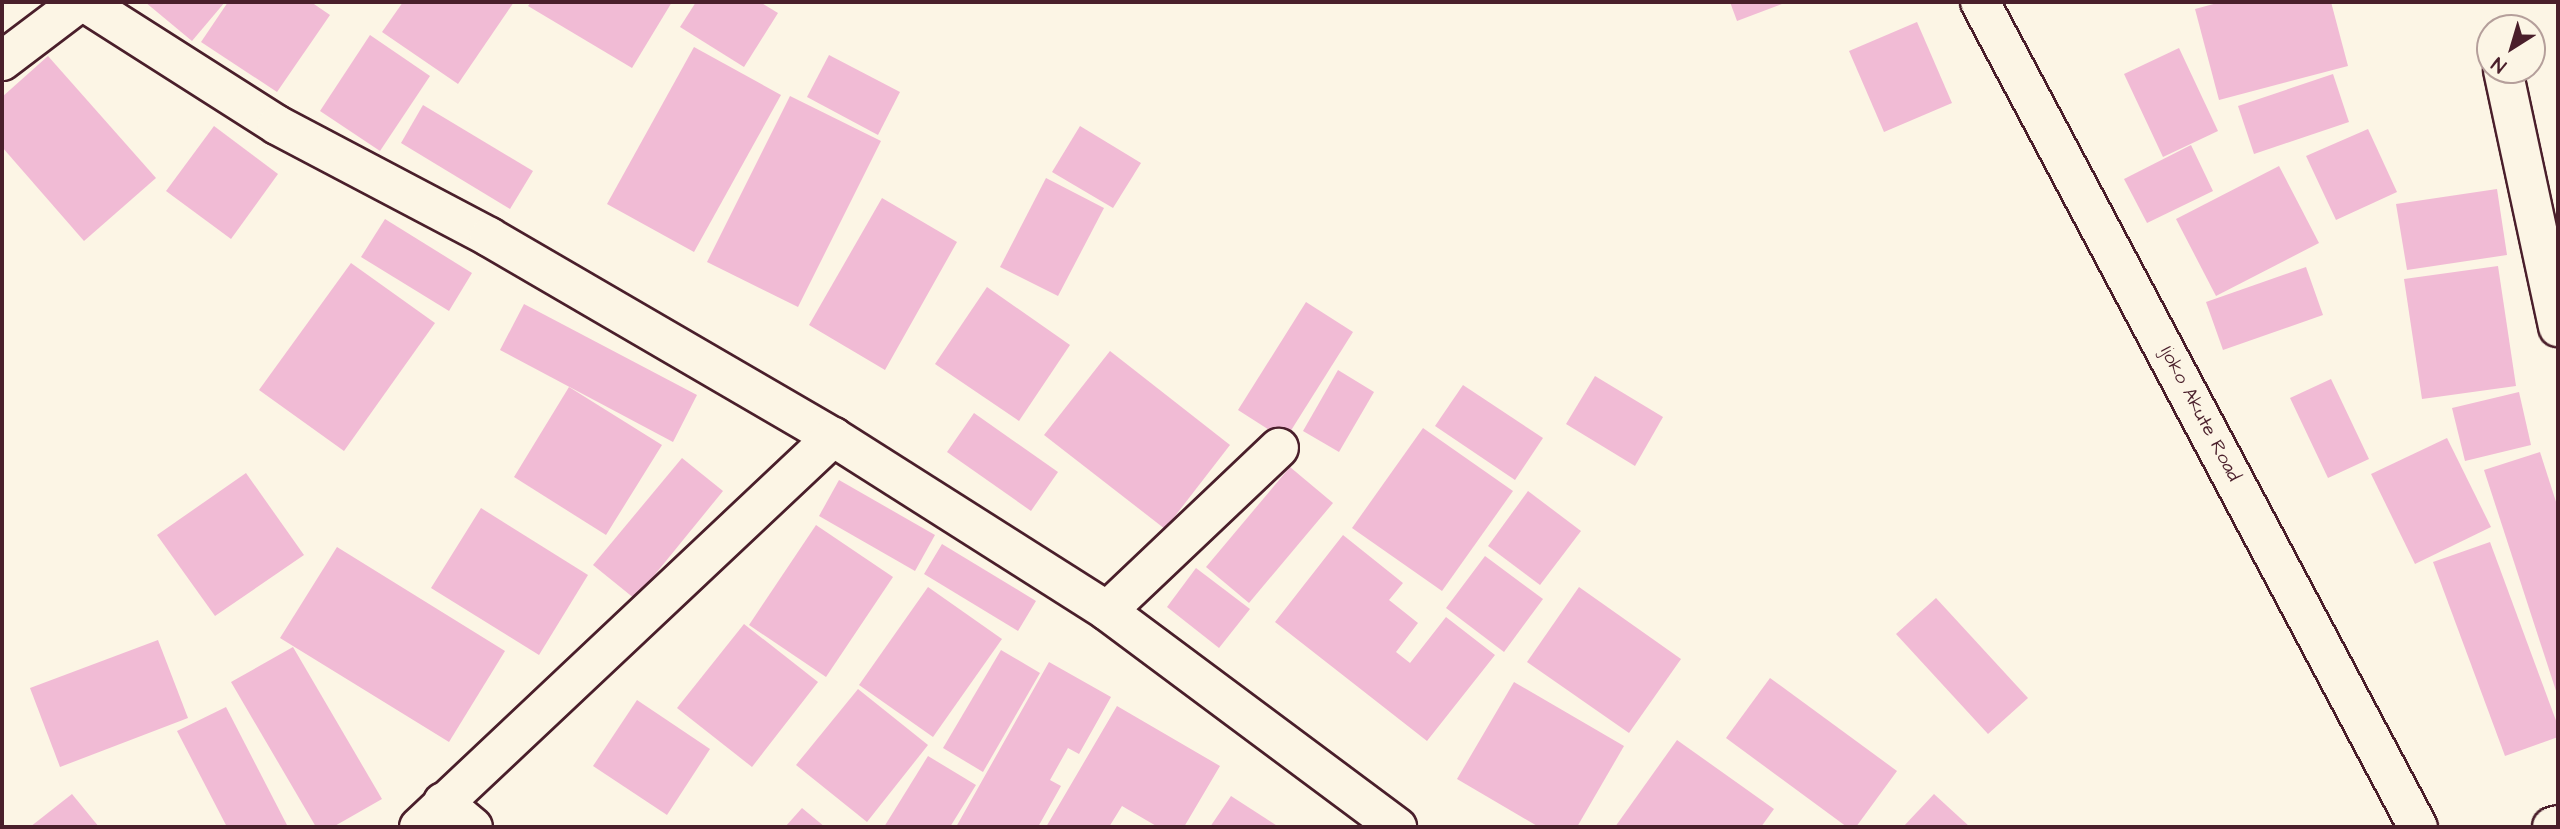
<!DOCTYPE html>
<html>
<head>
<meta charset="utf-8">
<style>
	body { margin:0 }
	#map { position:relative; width:2560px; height:829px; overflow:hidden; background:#fcf5e5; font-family:"Architects Daughter",sans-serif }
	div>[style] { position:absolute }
	.building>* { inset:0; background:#f1bbd5 }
	.roads { filter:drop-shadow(2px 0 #4a1f2b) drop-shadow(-2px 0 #4a1f2b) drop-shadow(0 2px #4a1f2b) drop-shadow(0 -2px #4a1f2b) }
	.minor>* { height:38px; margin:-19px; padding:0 19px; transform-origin:19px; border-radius:19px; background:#fcf5e5 }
	.secondary>* { height:38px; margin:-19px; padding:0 19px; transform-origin:19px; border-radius:19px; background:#fcf5e5 }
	span { translate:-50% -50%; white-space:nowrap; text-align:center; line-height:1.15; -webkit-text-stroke:7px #fcf5e5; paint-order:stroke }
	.street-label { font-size:19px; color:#4a1f2b }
	.frame { position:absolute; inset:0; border:4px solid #4a1f2b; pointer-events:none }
	.north { position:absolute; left:2476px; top:14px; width:70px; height:70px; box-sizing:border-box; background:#fcf5e5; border:2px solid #b59f9b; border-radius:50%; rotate:217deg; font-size:19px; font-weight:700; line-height:28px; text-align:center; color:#4a1f2b }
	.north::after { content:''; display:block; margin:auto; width:24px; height:32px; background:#4a1f2b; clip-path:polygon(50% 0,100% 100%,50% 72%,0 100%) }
</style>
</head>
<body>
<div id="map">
	<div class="building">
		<i style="clip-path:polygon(145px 2px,225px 2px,192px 41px)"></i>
		<i style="clip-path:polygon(228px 2px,311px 2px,330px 15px,277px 92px,201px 42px)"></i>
		<i style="clip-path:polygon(403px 2px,514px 2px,458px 84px,382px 32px)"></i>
		<i style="clip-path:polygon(531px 2px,672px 2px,632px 68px,528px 6px)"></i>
		<i style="clip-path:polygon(696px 2px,760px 2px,778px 13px,744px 67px,680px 27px)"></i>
		<i style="clip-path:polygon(1730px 2px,1787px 2px,1737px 21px)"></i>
		<i style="clip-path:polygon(2221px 2px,2331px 2px,2348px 66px,2219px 100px,2195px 9px)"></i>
		<i style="clip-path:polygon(1917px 22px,1952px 103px,1884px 132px,1849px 51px)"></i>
		<i style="clip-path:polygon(370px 35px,430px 76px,380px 151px,320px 111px)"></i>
		<i style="clip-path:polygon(694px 47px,781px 95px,694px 252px,607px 204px)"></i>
		<i style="clip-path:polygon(2179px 48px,2218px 131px,2163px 157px,2124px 74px)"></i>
		<i style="clip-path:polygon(829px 55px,900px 92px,878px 135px,807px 97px)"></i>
		<i style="clip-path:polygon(48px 56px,156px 178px,84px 241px,2px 147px,2px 97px)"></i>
		<i style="clip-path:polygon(2333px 74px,2349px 122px,2254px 154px,2238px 106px)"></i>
		<i style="clip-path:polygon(790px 96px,881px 141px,798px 307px,707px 262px)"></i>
		<i style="clip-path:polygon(423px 105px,533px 171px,510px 209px,401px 143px)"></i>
		<i style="clip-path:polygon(214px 126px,278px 174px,231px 239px,166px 191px)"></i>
		<i style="clip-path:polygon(1080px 126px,1141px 163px,1113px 208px,1052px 172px)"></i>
		<i style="clip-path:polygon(2368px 129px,2397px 192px,2336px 220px,2306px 156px)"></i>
		<i style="clip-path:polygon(2191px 145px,2213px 191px,2147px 223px,2124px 179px)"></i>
		<i style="clip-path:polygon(2279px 166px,2319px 243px,2216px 296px,2176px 219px)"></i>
		<i style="clip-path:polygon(1046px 178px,1104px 208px,1058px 296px,1000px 267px)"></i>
		<i style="clip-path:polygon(2497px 189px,2507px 255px,2407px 270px,2396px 204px)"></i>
		<i style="clip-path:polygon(882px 198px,957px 242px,885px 370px,809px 325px)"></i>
		<i style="clip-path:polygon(385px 219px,472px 273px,449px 311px,361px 257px)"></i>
		<i style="clip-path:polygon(351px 263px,435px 323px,344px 451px,259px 390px)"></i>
		<i style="clip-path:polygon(2498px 266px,2516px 386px,2422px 399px,2404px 279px)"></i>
		<i style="clip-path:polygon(2306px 267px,2323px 315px,2223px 350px,2206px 302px)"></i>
		<i style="clip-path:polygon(987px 287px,1070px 345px,1019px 421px,935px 364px)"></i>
		<i style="clip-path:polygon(1306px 302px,1353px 332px,1285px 440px,1238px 410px)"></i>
		<i style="clip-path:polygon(524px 304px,697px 395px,673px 442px,500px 350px)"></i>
		<i style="clip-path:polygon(1110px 351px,1230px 445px,1165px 529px,1044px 435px)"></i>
		<i style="clip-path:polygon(1338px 370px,1374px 392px,1339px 452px,1303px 431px)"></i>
		<i style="clip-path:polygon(1595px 376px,1663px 417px,1635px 466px,1566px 424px)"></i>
		<i style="clip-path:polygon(2331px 379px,2369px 459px,2328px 478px,2290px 398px)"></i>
		<i style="clip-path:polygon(1463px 385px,1543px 438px,1515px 480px,1435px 426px)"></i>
		<i style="clip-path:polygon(569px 387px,662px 445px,606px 535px,514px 477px)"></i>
		<i style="clip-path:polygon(2519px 392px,2531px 445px,2465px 461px,2452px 408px)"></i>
		<i style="clip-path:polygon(974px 413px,1058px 472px,1031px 511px,947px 452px)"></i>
		<i style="clip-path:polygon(1423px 428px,1513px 491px,1442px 591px,1352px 528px)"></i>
		<i style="clip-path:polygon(2447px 438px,2491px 527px,2415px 564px,2371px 474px)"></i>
		<i style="clip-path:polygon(2540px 452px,2558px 508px,2558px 697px,2484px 470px)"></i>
		<i style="clip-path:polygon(682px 458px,723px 491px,635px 599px,593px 565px)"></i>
		<i style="clip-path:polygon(1290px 467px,1333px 503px,1249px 603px,1206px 567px)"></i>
		<i style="clip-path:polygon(246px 473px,304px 555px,215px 616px,157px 535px)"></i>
		<i style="clip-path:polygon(839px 480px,935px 535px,915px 571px,819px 516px)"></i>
		<i style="clip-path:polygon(1528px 491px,1581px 531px,1540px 585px,1488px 546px)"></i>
		<i style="clip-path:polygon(481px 508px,588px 575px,539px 655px,431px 588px)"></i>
		<i style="clip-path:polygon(816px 525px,893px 577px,826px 677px,749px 625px)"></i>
		<i style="clip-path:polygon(1343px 535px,1403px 583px,1389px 600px,1418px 623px,1396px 652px,1410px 663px,1446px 617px,1495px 655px,1427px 741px,1275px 622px)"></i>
		<i style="clip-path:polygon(2490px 542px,2558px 726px,2558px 737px,2505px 756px,2433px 562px)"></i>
		<i style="clip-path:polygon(942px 544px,1036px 601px,1018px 631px,924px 574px)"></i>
		<i style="clip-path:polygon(337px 547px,505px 651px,449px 742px,280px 638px)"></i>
		<i style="clip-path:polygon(1485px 556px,1543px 599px,1504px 652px,1446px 608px)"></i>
		<i style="clip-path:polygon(1196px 568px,1250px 609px,1219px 648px,1167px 607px)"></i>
		<i style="clip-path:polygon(928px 587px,1002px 639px,933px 737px,859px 685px)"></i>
		<i style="clip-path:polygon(1579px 587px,1681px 659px,1629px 733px,1527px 662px)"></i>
		<i style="clip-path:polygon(1936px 598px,2028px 698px,1988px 734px,1896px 634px)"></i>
		<i style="clip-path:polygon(744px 624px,818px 682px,752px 767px,677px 708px)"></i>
		<i style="clip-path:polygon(158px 640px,188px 718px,60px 767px,30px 688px)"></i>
		<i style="clip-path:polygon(293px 647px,382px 799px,333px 827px,316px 827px,231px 682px)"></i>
		<i style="clip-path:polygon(1001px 650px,1040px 673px,983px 772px,943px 748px)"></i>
		<i style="clip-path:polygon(1049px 662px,1111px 697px,1079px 754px,1068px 748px,1050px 780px,1061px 786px,1038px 827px,956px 827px)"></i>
		<i style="clip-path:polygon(1770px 678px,1897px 771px,1856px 827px,1847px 827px,1726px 738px)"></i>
		<i style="clip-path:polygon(1514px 682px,1624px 746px,1577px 827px,1539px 827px,1457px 779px)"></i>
		<i style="clip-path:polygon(858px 689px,928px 745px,867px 822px,796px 765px)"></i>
		<i style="clip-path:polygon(637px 700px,710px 749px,667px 815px,593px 766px)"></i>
		<i style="clip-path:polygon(1117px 706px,1220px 766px,1184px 827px,1158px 827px,1122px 806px,1109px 827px,1046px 827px)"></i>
		<i style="clip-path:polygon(226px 707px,288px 827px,227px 827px,177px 731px)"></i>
		<i style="clip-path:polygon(1677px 740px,1774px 809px,1761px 827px,1615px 827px)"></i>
		<i style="clip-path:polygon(928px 756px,976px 785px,950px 827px,884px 827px)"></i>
		<i style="clip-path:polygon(72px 794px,99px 827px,30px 827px)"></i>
		<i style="clip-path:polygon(1934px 794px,1970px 827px,1903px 827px)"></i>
		<i style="clip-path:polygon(1231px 796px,1279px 827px,1210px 827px)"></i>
		<i style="clip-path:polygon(802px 808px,825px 827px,785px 827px)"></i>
	</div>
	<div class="roads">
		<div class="minor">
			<i style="left:84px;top:2px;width:229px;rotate:32.5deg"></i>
			<i style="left:277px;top:125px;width:240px;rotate:27.8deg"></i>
			<i style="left:489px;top:237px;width:398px;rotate:30.2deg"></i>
			<i style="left:833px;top:437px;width:325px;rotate:32.4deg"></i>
			<i style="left:1107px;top:611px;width:362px;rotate:36.7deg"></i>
			<i style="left:2px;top:61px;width:98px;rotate:-37.1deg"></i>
			<i style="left:2503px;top:70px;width:263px;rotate:77.9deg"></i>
			<i style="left:1107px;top:611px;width:237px;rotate:-43.5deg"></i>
			<i style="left:443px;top:802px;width:39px;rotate:40deg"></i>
			<i style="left:419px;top:827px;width:569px;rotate:-43.29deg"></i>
			<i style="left:2552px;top:827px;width:6px;rotate:-18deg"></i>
		</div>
		<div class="secondary">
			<i style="left:1980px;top:2px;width:934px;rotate:62.04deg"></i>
		</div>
	</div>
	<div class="street-label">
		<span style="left:2200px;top:414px;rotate:62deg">Ijoko Akute Road</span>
	</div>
	<div class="frame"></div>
	<div class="north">N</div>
</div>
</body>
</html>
